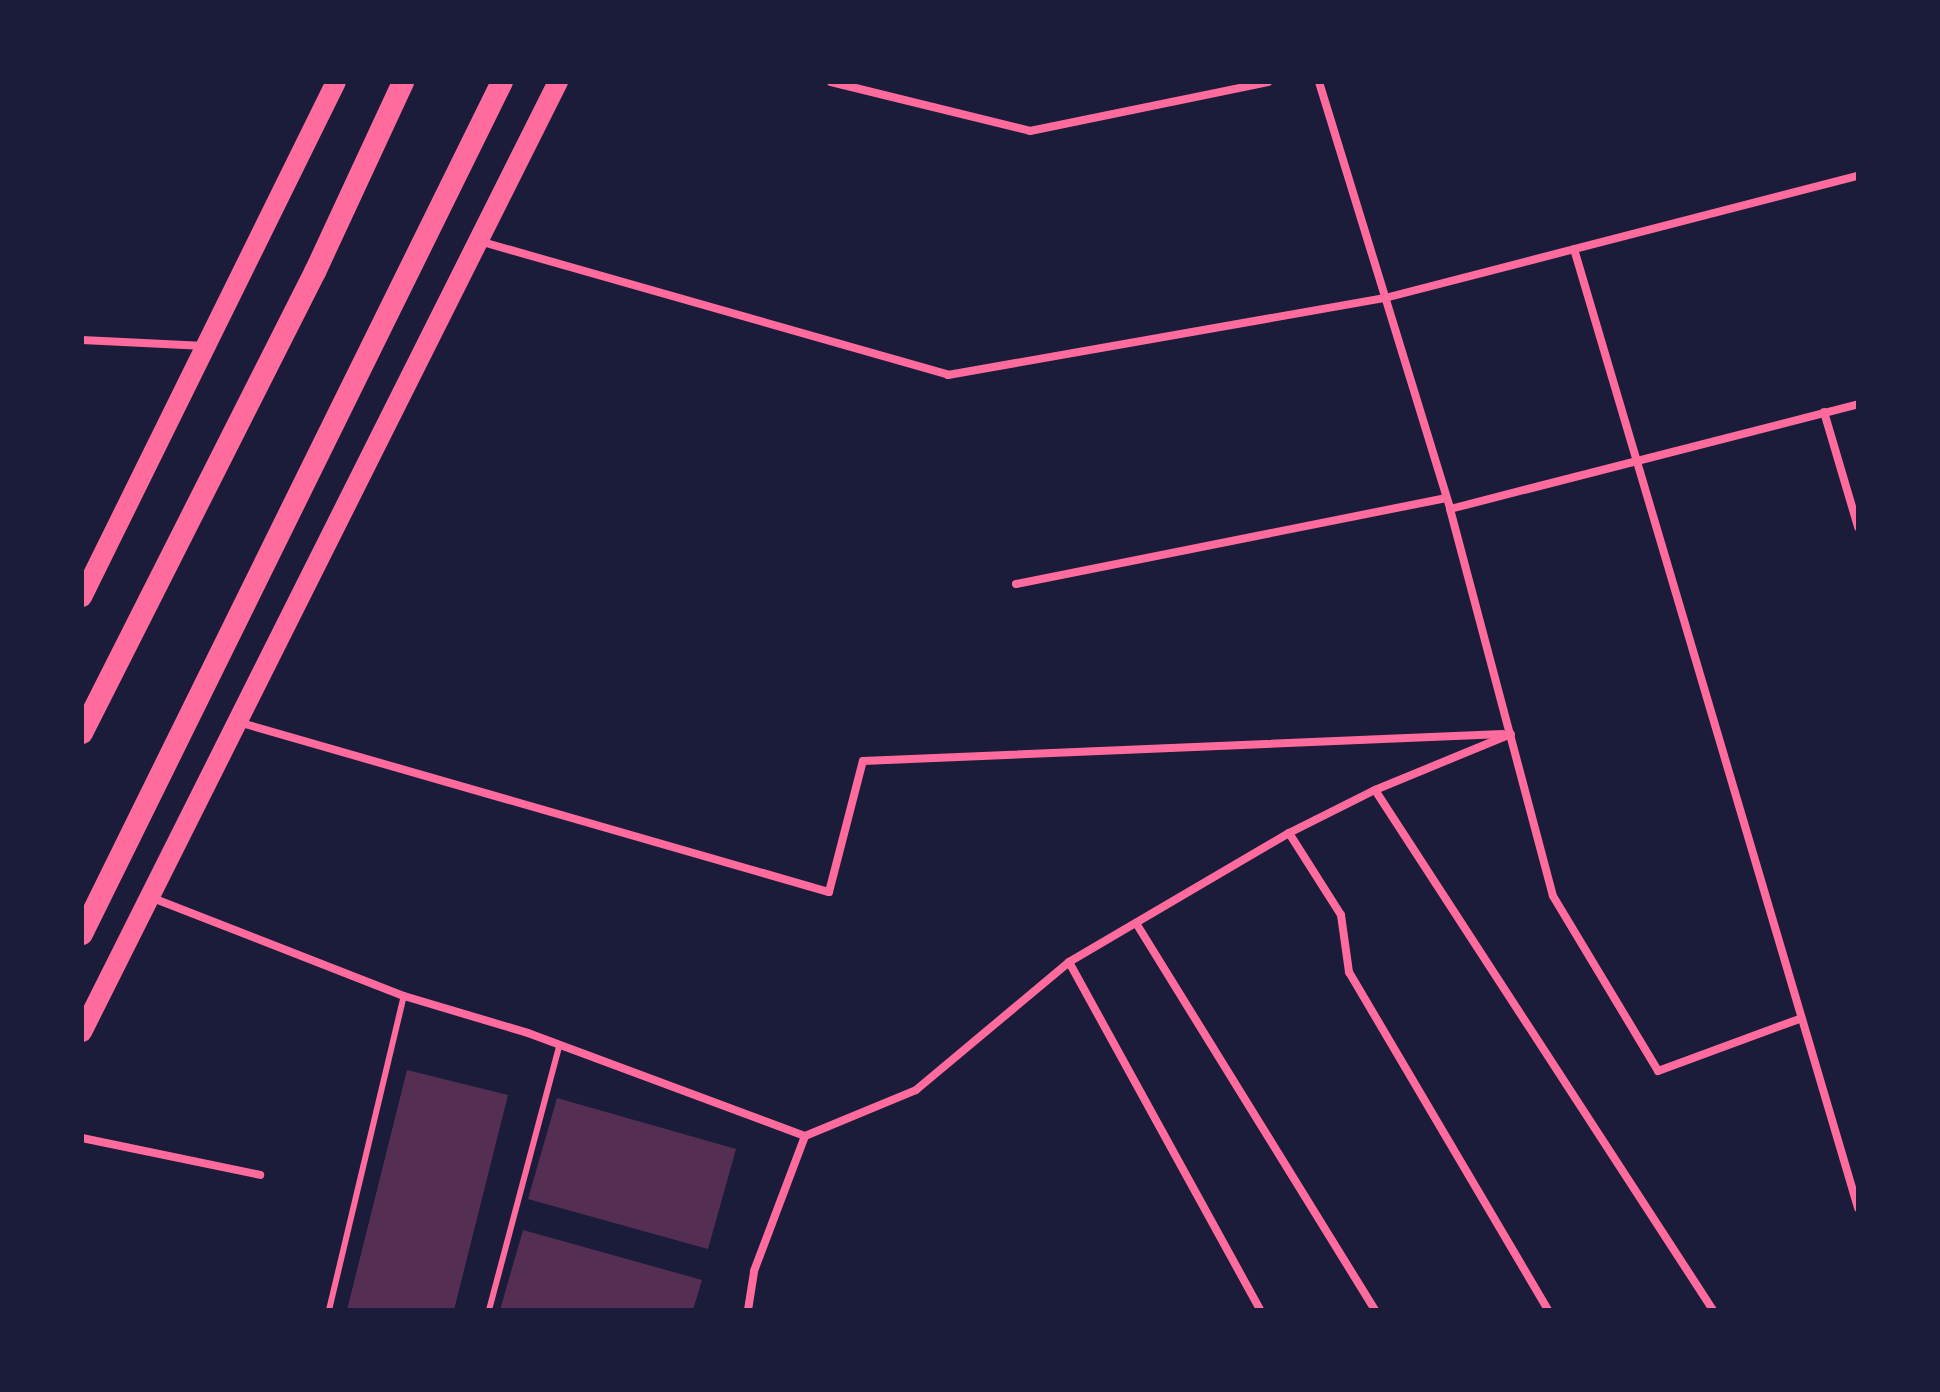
<!DOCTYPE html>
<html>
<head>
<meta charset="utf-8">
<style>
	body { margin:0 }
	#map { position:relative; width:1940px; height:1392px; overflow:hidden; background:#1b1b3a; font-family:"PT Sans",sans-serif }
	div>[style] { position:absolute }
	.building>* { inset:0; background:#542f53 }
	.service>* { height:6px; margin:-3px; padding:0 3px; transform-origin:3px; border-radius:3px; background:#ff6b9d }
	.minor>* { height:8px; margin:-4px; padding:0 4px; transform-origin:4px; border-radius:4px; background:#ff6b9d }
	.primary>* { height:20px; margin:-10px; padding:0 10px; transform-origin:10px; border-radius:10px; background:#ff6b9d }
	.trunk>* { height:22px; margin:-11px; padding:0 11px; transform-origin:11px; border-radius:11px; background:#ff6b9d }
	span { translate:-50% -50%; white-space:nowrap; text-align:center; line-height:1.15; -webkit-text-stroke:6px #1b1b3a; paint-order:stroke }
	.frame { position:absolute; inset:0; border:84px solid #1b1b3a; pointer-events:none }
</style>
</head>
<body>
<div id="map">
	<div class="building">
		<i style="clip-path:polygon(407px 1070px,508px 1095px,454px 1310px,347px 1310px)"></i>
		<i style="clip-path:polygon(557px 1098px,736px 1149px,708px 1249px,528px 1199px)"></i>
		<i style="clip-path:polygon(523px 1230px,702px 1280px,693px 1310px,500px 1310px)"></i>
	</div>
	<div class="service">
		<i style="left:329px;top:1310px;width:323px;rotate:-76.6deg"></i>
		<i style="left:489px;top:1310px;width:272px;rotate:-75.1deg"></i>
	</div>
	<div class="minor">
		<i style="left:831px;top:82px;width:205px;rotate:13.8deg"></i>
		<i style="left:1030px;top:131px;width:243px;rotate:-11.6deg"></i>
		<i style="left:1319px;top:82px;width:447px;rotate:72.9deg"></i>
		<i style="left:1450px;top:509px;width:421px;rotate:-14.4deg"></i>
		<i style="left:479px;top:241px;width:488px;rotate:15.9deg"></i>
		<i style="left:948px;top:375px;width:444px;rotate:-10deg"></i>
		<i style="left:1385px;top:298px;width:488px;rotate:-14.5deg"></i>
		<i style="left:1574px;top:249px;width:1000px;rotate:73.5deg"></i>
		<i style="left:82px;top:340px;width:123px;rotate:2.8deg"></i>
		<i style="left:1824px;top:412px;width:120px;rotate:73.5deg"></i>
		<i style="left:1450px;top:509px;width:400px;rotate:75.1deg"></i>
		<i style="left:1553px;top:896px;width:204px;rotate:59deg"></i>
		<i style="left:1658px;top:1071px;width:153px;rotate:-20.2deg"></i>
		<i style="left:1016px;top:584px;width:439px;rotate:-11.3deg"></i>
		<i style="left:238px;top:722px;width:615px;rotate:16.05deg"></i>
		<i style="left:829px;top:892px;width:135px;rotate:-75.5deg"></i>
		<i style="left:863px;top:761px;width:640px;rotate:-2.42deg"></i>
		<i style="left:1375px;top:790px;width:620px;rotate:56.98deg"></i>
		<i style="left:1289px;top:833px;width:97px;rotate:57.6deg"></i>
		<i style="left:1341px;top:915px;width:58px;rotate:82deg"></i>
		<i style="left:1349px;top:972px;width:392px;rotate:59.5deg"></i>
		<i style="left:150px;top:897px;width:273px;rotate:21.3deg"></i>
		<i style="left:404px;top:996px;width:129px;rotate:16.6deg"></i>
		<i style="left:528px;top:1033px;width:296px;rotate:20.4deg"></i>
		<i style="left:805px;top:1136px;width:120px;rotate:-22.5deg"></i>
		<i style="left:916px;top:1090px;width:199px;rotate:-39.9deg"></i>
		<i style="left:1069px;top:962px;width:255px;rotate:-30.4deg"></i>
		<i style="left:1289px;top:833px;width:96px;rotate:-26.6deg"></i>
		<i style="left:1375px;top:790px;width:147px;rotate:-22.4deg"></i>
		<i style="left:1136px;top:923px;width:455px;rotate:58.3deg"></i>
		<i style="left:1069px;top:962px;width:397px;rotate:61.2deg"></i>
		<i style="left:82px;top:1138px;width:182px;rotate:11.7deg"></i>
		<i style="left:748px;top:1310px;width:39px;rotate:-81deg"></i>
		<i style="left:754px;top:1271px;width:144px;rotate:-69.3deg"></i>
	</div>
	<div class="primary">
		<i style="left:82px;top:597px;width:574px;rotate:-63.75deg"></i>
		<i style="left:82px;top:1032px;width:1063px;rotate:-63.39deg"></i>
	</div>
	<div class="trunk">
		<i style="left:82px;top:733px;width:517px;rotate:-63.19deg"></i>
		<i style="left:315px;top:272px;width:209px;rotate:-65.1deg"></i>
		<i style="left:82px;top:934px;width:950px;rotate:-63.76deg"></i>
	</div>
	<div class="frame"></div>
</div>
</body>
</html>
